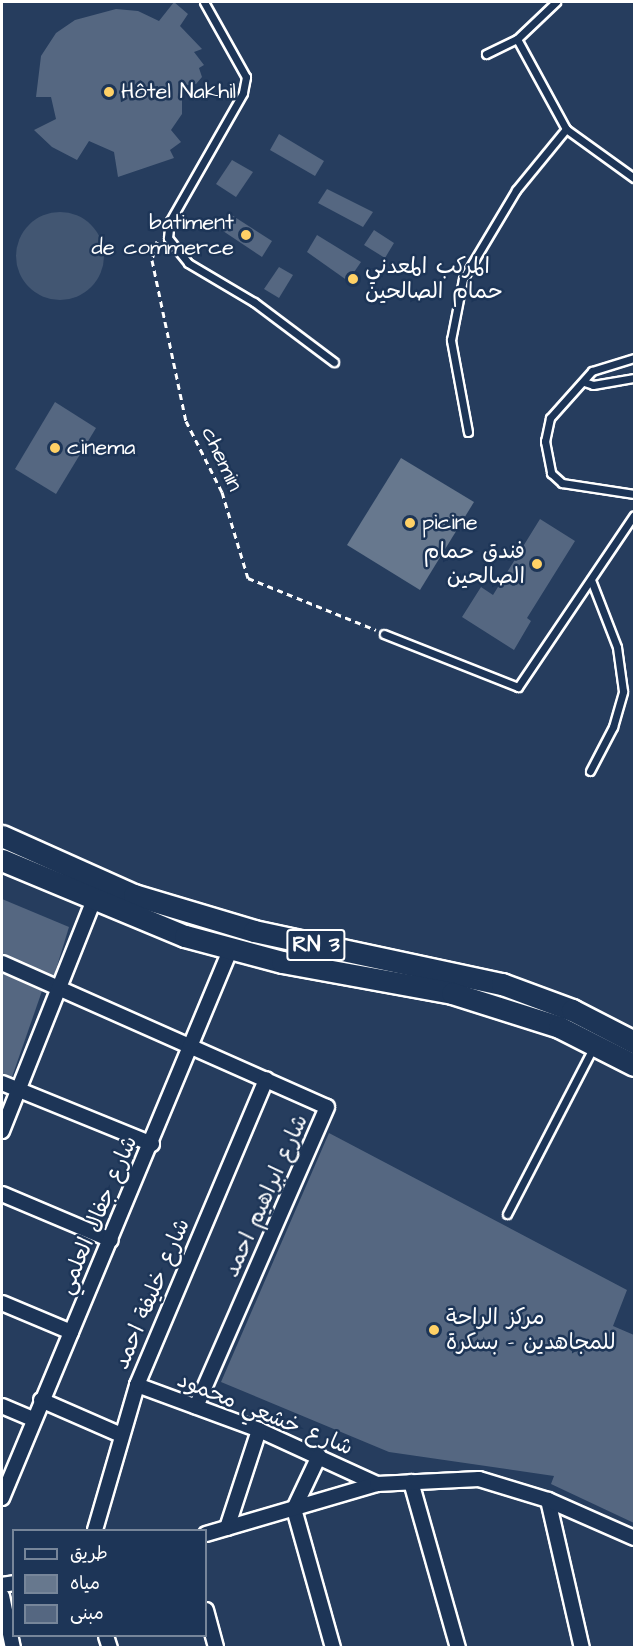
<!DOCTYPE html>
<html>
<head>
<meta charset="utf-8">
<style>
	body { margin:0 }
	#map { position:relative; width:636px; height:1649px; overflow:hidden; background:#263d5e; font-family:"Architects Daughter","Playpen Sans Arabic",sans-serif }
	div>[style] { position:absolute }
	.green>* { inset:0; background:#425672 }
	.round { border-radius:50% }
	.water>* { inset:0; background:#67788e }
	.building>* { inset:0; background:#556781 }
	.path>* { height:3px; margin-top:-1.5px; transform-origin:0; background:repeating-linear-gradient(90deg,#fff 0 6px,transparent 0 10.5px) }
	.roads { filter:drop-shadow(2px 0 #fff) drop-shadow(-2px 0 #fff) drop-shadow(0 2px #fff) drop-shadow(0 -2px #fff) }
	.service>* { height:7px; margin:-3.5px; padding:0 3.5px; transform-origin:3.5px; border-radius:3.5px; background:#1d3557 }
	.minor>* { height:14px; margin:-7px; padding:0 7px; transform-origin:7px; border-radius:7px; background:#1d3557 }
	.primary>* { height:21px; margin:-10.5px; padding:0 10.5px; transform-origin:10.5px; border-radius:10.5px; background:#1d3557 }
	.dots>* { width:16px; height:16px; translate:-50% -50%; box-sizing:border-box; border:3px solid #1d3557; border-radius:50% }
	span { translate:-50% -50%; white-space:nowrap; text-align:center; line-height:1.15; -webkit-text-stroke:5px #1d3557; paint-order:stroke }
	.shield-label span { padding:2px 4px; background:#1d3557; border:2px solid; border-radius:4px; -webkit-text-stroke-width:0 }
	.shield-label { font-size:21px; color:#fff; font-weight:700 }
	.poi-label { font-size:22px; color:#fff }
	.left { translate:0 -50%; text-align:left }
	.right { translate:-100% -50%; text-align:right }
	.street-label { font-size:22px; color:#fff }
	.frame { position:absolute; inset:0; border:3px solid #fff; pointer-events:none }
	.legend { position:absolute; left:12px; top:1529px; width:195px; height:108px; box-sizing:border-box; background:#1d3557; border:2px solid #77869a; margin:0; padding:8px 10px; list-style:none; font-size:18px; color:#fff }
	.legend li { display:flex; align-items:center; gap:12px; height:30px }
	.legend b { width:30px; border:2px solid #77869a }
</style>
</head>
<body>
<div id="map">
	<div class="green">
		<i class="round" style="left:16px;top:212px;width:88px;height:88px"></i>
	</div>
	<div class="water">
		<i style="clip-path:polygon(401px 458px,474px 502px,420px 590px,347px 545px)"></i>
	</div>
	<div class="building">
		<i style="clip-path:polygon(174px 2px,188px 14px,180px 26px,202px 49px,194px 52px,204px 65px,199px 68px,202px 77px,196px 84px,182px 86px,182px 114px,171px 130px,181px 142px,170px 150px,174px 158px,118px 177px,114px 152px,89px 141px,77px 160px,52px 147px,34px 130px,56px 119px,51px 97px,36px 97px,41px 56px,56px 33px,75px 20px,116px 9px,138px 11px,159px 21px)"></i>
		<i style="clip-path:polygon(279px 134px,324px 161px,315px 176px,270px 150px)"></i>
		<i style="clip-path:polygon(232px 160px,253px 172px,236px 197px,216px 184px)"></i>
		<i style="clip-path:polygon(327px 189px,373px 212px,363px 227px,318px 203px)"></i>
		<i style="clip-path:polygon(230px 214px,272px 241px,262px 257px,220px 229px)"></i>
		<i style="clip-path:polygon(374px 230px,394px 243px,385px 258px,364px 245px)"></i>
		<i style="clip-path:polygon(317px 235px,361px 262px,348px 281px,307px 252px)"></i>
		<i style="clip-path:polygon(279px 267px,293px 275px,279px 298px,264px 289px)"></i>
		<i style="clip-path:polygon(55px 402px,96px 428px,56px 494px,15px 469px)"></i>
		<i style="clip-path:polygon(540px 519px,575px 541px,527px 618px,531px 621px,514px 650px,462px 617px,481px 587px,493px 595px)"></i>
		<i style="clip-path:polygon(2px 899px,69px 927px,54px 976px,2px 954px)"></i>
		<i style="clip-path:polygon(2px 973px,42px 991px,12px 1077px,2px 1074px)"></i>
		<i style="clip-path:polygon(329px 1133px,627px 1290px,613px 1326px,634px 1335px,634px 1523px,551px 1484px,554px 1476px,389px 1452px,221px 1382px)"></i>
	</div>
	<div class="path">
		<i style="left:157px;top:241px;width:20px;rotate:105deg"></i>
		<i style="left:152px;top:260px;width:165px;rotate:78.1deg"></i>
		<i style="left:186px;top:421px;width:80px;rotate:63.1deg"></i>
		<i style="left:222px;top:492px;width:90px;rotate:73.2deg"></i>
		<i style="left:248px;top:578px;width:138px;rotate:22.1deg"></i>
	</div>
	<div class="roads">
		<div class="service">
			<i style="left:204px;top:2px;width:86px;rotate:60.8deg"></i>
			<i style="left:246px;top:77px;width:16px;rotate:101deg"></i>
			<i style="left:243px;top:93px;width:147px;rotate:119.7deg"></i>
			<i style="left:170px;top:221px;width:17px;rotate:97deg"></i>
			<i style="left:168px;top:238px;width:32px;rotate:51deg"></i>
			<i style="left:188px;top:263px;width:77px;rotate:30.6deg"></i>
			<i style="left:254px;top:302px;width:100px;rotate:36.9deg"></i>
			<i style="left:517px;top:39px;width:102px;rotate:61.4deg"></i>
			<i style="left:566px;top:129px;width:84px;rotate:35.8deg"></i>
			<i style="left:486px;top:54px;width:34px;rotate:-26deg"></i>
			<i style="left:517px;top:39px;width:54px;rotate:-43.5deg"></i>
			<i style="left:634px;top:358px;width:44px;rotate:162.8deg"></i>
			<i style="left:592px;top:371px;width:63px;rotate:131.8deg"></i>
			<i style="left:550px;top:418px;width:24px;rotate:102deg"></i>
			<i style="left:545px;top:441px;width:33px;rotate:79deg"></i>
			<i style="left:551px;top:473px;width:15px;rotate:42deg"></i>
			<i style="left:562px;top:483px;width:73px;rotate:8.7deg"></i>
			<i style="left:584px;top:382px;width:9px;rotate:18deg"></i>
			<i style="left:593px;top:385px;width:42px;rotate:-9.7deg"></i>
			<i style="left:468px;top:432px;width:94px;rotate:-100.5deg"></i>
			<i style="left:451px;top:340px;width:62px;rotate:-78.9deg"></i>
			<i style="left:463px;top:279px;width:104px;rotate:-59.2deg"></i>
			<i style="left:516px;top:190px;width:79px;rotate:-50.7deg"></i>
			<i style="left:384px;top:634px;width:144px;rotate:21.6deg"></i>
			<i style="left:518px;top:687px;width:207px;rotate:-56deg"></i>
			<i style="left:590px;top:771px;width:50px;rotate:-62.4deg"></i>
			<i style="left:613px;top:727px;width:37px;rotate:-74deg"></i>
			<i style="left:623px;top:691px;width:44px;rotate:-97.8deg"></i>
			<i style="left:617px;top:647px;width:72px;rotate:-111.2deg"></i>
			<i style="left:507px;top:1214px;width:189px;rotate:-62.6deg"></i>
		</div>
		<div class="minor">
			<i style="left:2px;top:963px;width:355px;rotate:23.9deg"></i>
			<i style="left:327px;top:1107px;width:327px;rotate:113.6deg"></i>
			<i style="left:2px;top:1083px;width:162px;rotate:22.1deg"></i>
			<i style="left:2px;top:1131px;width:246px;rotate:-68.3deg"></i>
			<i style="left:2px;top:1194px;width:118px;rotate:22.9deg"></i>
			<i style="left:2px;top:1303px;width:75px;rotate:22.8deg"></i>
			<i style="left:137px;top:1385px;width:130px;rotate:20.2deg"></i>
			<i style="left:259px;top:1430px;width:130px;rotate:24.6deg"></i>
			<i style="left:41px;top:1400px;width:85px;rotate:23.6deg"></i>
			<i style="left:2px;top:1406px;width:34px;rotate:23deg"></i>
			<i style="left:319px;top:1456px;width:59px;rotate:115.3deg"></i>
			<i style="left:294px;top:1509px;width:144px;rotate:74.3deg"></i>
			<i style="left:411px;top:1482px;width:173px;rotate:74.2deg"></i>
			<i style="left:2px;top:1498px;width:596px;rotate:-67.39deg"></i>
			<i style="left:548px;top:1500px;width:152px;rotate:77.1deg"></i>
			<i style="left:227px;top:1528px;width:103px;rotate:-71.9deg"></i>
			<i style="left:95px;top:1530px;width:151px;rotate:-73.8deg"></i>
			<i style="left:137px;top:1385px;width:332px;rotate:-67.1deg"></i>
			<i style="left:206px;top:1534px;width:178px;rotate:-16.3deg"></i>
			<i style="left:377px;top:1484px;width:102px;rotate:-2.8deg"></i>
			<i style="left:479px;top:1479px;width:72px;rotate:16.9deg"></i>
			<i style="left:548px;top:1500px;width:94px;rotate:23.8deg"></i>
			<i style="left:2px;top:1585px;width:12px;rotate:-9deg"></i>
			<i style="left:2px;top:1596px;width:53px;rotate:78.1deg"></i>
			<i style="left:206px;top:1610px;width:39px;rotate:75deg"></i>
			<i style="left:106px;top:1636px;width:13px;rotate:72deg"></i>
		</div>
		<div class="primary">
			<i style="left:2px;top:836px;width:145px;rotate:24.1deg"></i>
			<i style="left:134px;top:895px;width:125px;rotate:16.7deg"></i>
			<i style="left:254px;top:931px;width:254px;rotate:12.1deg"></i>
			<i style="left:502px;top:984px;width:75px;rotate:20.4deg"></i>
			<i style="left:572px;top:1010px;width:70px;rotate:27.3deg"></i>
			<i style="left:2px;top:860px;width:198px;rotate:22.6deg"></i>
			<i style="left:185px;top:936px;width:100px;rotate:15deg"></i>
			<i style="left:282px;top:962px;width:173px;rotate:10.3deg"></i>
			<i style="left:452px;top:993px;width:112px;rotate:17.6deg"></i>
			<i style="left:559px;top:1027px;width:84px;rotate:26.9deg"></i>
		</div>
	</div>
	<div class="dots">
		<i style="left:109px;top:92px;background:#ffd166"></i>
		<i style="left:246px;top:235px;background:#ffd166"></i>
		<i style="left:353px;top:279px;background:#ffd166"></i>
		<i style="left:55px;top:448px;background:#ffd166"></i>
		<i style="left:410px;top:523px;background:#ffd166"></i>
		<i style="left:537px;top:564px;background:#ffd166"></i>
		<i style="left:434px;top:1330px;background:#ffd166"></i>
	</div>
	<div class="shield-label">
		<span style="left:316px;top:945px">RN 3</span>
	</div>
	<div class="poi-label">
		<span class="left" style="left:121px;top:92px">Hôtel Nakhil</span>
		<span class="right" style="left:234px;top:235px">batiment<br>de commerce</span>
		<span class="left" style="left:365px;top:279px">المركب المعدني<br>حمام الصالحين</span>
		<span class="left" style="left:67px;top:448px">cinema</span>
		<span class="left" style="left:422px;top:523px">picine</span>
		<span class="right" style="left:525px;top:564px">فندق حمام<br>الصالحين</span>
		<span class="left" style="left:446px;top:1330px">مركز الراحة<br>للمجاهدين - بسكرة</span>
	</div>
	<div class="street-label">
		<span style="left:222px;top:459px;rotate:65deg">chemin</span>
		<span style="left:266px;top:1196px;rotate:-66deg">شارع ابراهيم احمد</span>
		<span style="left:98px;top:1215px;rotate:-67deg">شارع جفال العلمي</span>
		<span style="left:152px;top:1294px;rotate:-67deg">شارع خليفة احمد</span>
		<span style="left:265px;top:1414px;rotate:22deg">شارع خشعي محمود</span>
	</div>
	<div class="frame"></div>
	<ul class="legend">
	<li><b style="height:8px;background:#1d3557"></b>طريق</li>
	<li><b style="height:16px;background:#67788e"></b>مياه</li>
	<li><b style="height:16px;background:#556781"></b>مبنى</li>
	</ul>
</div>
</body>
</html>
